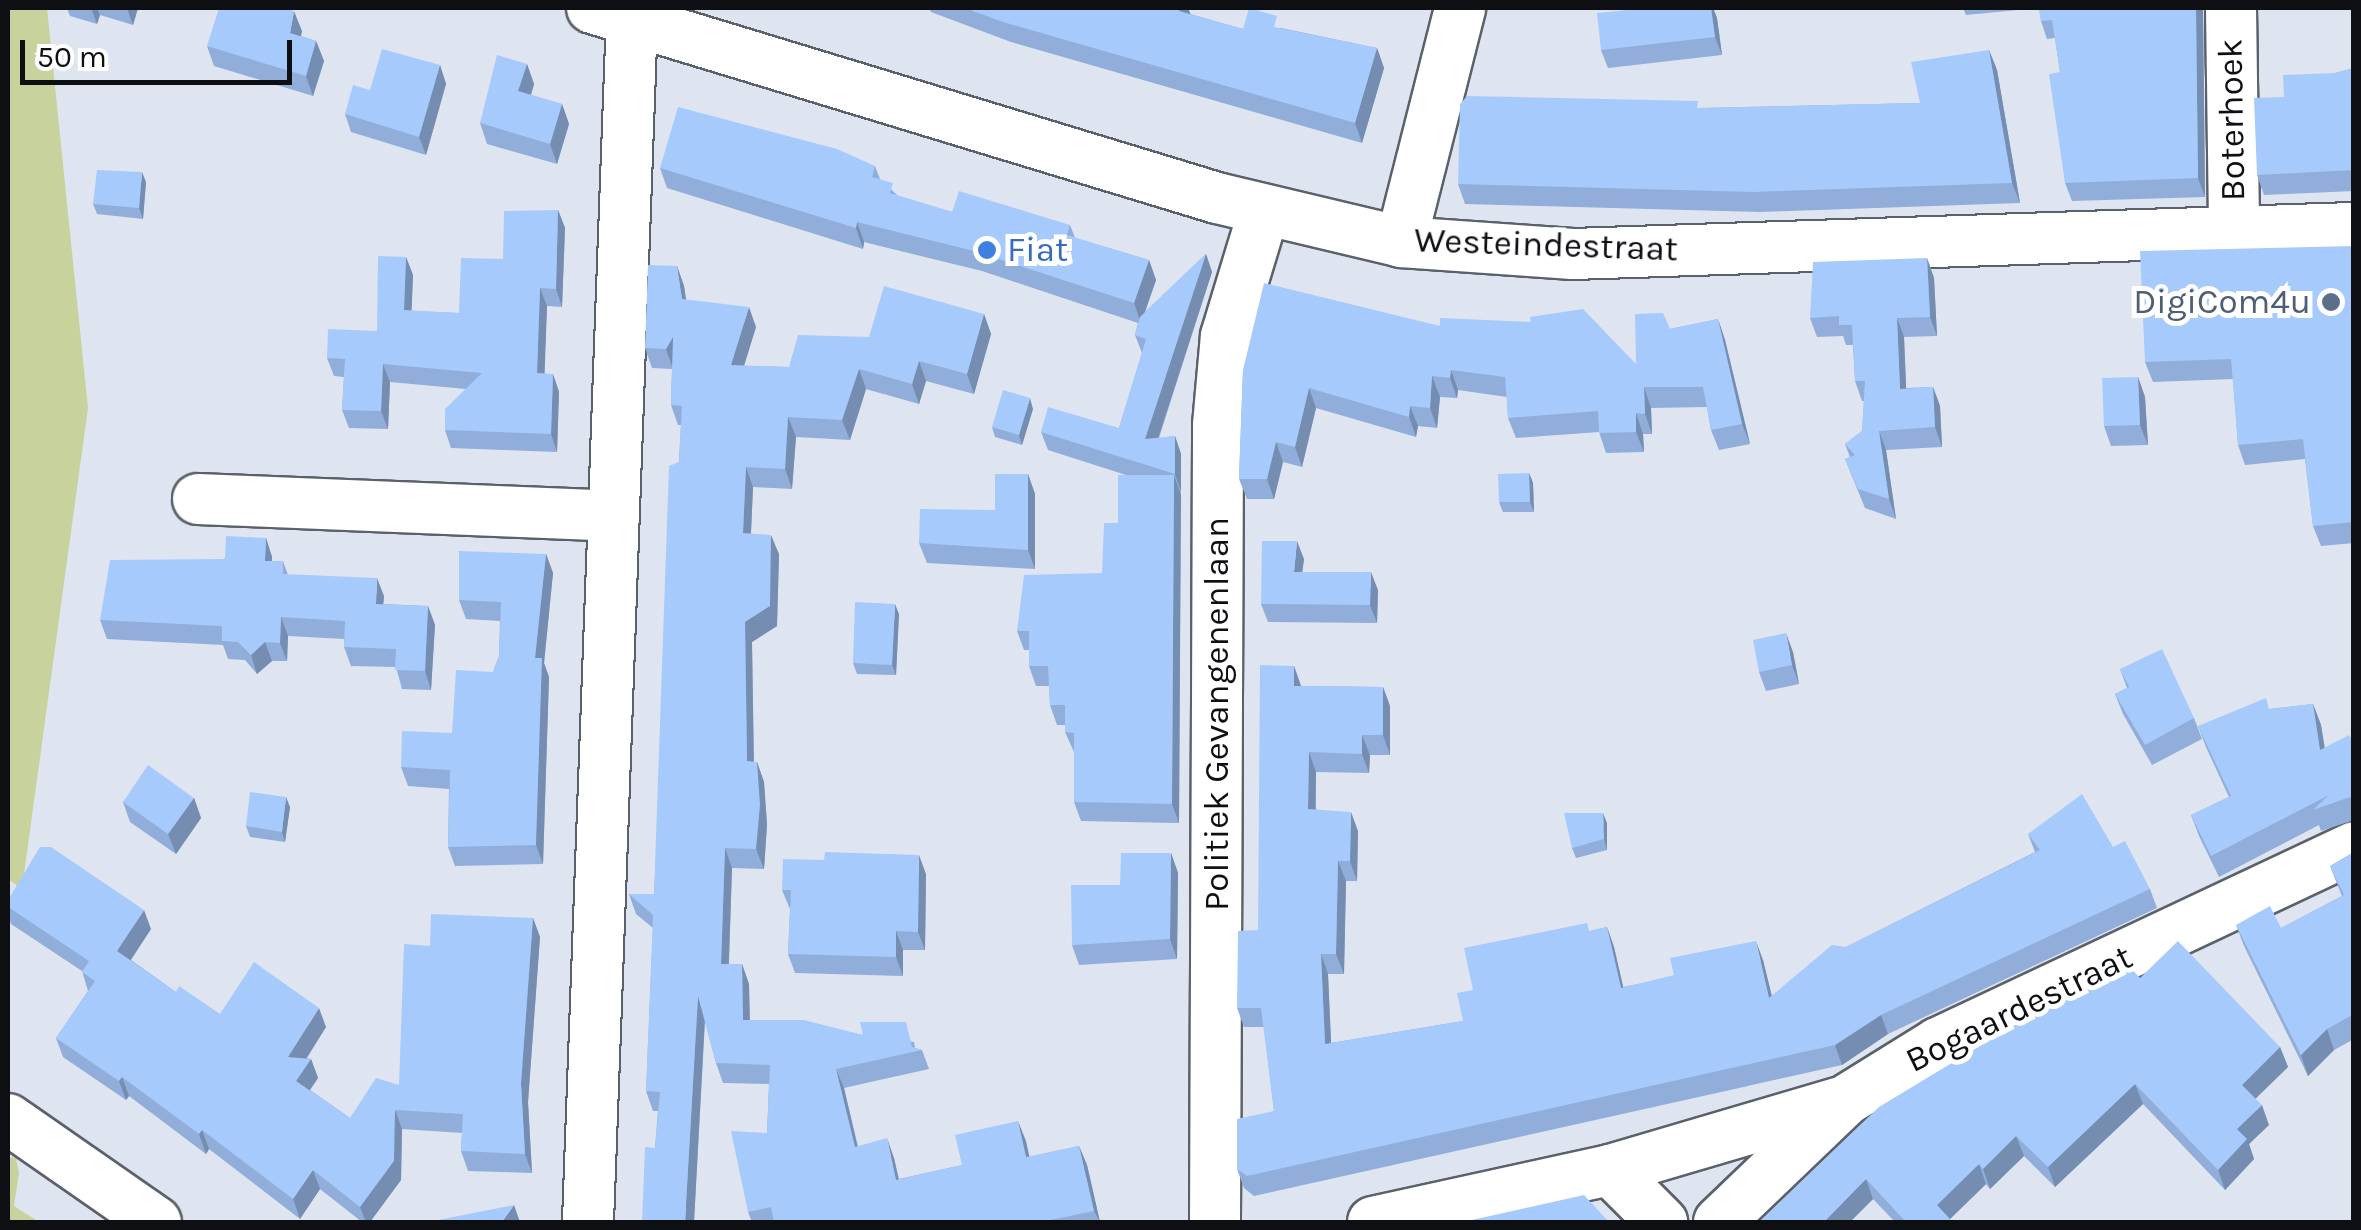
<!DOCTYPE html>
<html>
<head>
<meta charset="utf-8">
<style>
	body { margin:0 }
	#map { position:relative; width:2361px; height:1230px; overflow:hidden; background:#dee5f0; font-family:Karla,sans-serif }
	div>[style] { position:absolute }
	.green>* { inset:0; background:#c8d29d }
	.roads { filter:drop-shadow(2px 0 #5b616a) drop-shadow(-2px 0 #5b616a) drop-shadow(0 2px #5b616a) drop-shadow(0 -2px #5b616a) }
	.minor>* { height:50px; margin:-25px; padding:0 25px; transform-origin:25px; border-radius:25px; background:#fff }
	.wall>* { inset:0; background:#90aed9 }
	.shaded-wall>* { inset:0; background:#758db0 }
	.building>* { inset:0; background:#a7cafc }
	.dots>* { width:28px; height:28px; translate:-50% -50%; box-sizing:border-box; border:5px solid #fff; border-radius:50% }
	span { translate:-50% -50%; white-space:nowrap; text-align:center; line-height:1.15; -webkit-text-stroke:10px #fff; paint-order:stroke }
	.street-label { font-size:35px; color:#0d0f13 }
	.shop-label { font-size:35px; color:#366cbe }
	.left { translate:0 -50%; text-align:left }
	.service-label { font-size:35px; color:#4e5e75 }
	.right { translate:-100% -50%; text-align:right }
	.frame { position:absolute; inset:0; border:10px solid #0d0f13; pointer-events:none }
	.scale { position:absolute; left:20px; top:40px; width:272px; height:45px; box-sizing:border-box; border:5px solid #0d0f13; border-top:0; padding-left:12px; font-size:30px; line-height:35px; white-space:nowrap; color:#0d0f13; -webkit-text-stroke:8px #fff; paint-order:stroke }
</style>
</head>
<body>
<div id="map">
	<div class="green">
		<i style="clip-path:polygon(8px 8px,47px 8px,88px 408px,22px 889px,8px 879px)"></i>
		<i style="clip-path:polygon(8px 1157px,16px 1158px,19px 1173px,14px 1206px,39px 1222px,8px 1222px)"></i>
	</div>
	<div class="roads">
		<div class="minor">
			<i style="left:592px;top:8px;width:653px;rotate:16.91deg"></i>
			<i style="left:1217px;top:198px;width:189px;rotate:13.4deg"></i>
			<i style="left:1401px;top:242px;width:172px;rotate:4deg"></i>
			<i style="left:1573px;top:254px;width:781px;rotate:-1.91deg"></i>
			<i style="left:2231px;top:8px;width:224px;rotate:89.2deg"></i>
			<i style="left:1401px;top:242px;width:241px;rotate:-75.8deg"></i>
			<i style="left:198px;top:499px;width:416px;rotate:2.3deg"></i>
			<i style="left:8px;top:1119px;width:180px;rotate:34.8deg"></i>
			<i style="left:1610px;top:1170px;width:74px;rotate:45deg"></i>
			<i style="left:588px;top:1222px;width:1204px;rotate:-87.91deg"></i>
			<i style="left:1215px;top:1222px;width:797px;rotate:-89.78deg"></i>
			<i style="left:1218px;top:425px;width:89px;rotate:-84.9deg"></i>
			<i style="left:1226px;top:336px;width:131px;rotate:-73.1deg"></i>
			<i style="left:1373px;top:1222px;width:243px;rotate:-12.4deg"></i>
			<i style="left:1610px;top:1170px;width:238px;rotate:-16.4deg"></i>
			<i style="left:1719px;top:1222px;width:176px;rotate:-43.8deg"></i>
			<i style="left:1846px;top:1100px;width:108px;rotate:-31.8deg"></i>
			<i style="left:1938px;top:1043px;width:460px;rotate:-25.2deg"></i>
		</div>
	</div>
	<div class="wall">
		<i style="clip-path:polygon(67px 8px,138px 8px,133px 25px,100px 15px,97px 24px,70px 16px)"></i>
		<i style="clip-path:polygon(929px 8px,1188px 8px,1190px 14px,1243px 29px,1281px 28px,1377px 48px,1384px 68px,1362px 143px,1011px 42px,931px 12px)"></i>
		<i style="clip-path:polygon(1648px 8px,1713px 8px,1717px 18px,1722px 55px,1608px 68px,1601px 50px)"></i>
		<i style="clip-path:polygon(1963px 8px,2203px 8px,2205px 197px,2072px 201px,2065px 183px,2060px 72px,2055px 38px,2047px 39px,2041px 21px,2039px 8px,1966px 15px)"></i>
		<i style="clip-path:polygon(302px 31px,301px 36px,316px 41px,324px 61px,313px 96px,214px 66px,207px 46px)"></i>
		<i style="clip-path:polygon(1989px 50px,1997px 70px,2020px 203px,1760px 212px,1465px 204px,1458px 184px,1701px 108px,1920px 103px)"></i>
		<i style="clip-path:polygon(527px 64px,534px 84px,531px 95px,562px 104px,569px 124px,557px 164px,487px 144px,480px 123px)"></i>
		<i style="clip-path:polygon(440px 65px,446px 84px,426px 155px,351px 132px,345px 114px,370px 90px)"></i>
		<i style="clip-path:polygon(2354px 68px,2354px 191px,2264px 195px,2257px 175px,2284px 97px,2335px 73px)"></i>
		<i style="clip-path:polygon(875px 166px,880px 179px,898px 196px,952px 212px,1070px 225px,1075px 238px,1149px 260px,1156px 280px,1145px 312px,1206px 254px,1212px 272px,1159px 438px,1175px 436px,1181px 454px,1179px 823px,1081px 821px,1074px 802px,1074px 752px,1065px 732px,1065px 725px,1057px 725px,1050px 705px,1049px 686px,1036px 686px,1029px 666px,1029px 650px,1024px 650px,1017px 631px,1102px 573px,1118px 523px,1126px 475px,1048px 450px,1041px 432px,1119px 428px,1142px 353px,1135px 335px,1138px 323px,982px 271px,864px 242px,863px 249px,667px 188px,660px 168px)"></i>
		<i style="clip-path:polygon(146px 182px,143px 219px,97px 214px,93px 204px)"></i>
		<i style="clip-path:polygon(558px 210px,565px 228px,562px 307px,547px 306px,544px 374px,553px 374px,559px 392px,557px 452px,451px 448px,445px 430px,466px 389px,390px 382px,388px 429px,349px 428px,342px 410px,344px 377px,334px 376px,327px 358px,377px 331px,406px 257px,413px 275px,411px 311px,459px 313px,503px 259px)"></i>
		<i style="clip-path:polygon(2354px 246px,2354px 543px,2321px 546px,2313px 526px,2305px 459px,2245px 465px,2238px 445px,2233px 379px,2153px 382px,2145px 362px)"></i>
		<i style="clip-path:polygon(1927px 258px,1934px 278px,1937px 336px,1904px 337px,1906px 388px,1933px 387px,1940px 406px,1942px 447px,1886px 450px,1896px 519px,1865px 508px,1845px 459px,1850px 457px,1845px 444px,1862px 431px,1864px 401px,1862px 401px,1855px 381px,1853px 345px,1846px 345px,1843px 336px,1817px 337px,1810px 318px)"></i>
		<i style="clip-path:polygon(677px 266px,684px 286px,686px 300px,756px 327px,744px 366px,789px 367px,869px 337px,984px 314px,991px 334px,974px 394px,926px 381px,919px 404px,866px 389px,850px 440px,796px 437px,792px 489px,753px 487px,751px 534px,779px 554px,777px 626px,752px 642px,754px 762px,757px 762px,764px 782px,767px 825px,764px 869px,732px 868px,729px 964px,742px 964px,749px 984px,750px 1020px,914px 1042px,915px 1048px,922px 1050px,929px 1069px,844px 1088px,858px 1146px,894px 1158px,899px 1179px,962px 1165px,1018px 1121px,1029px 1157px,1079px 1146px,1087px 1165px,1100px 1222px,752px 1222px,748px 1212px,767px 1133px,769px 1084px,723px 1083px,716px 1063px,705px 1022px,694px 1222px,655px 1148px,658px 1111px,653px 1111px,646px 1091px,653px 928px,636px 914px,629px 894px,654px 894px,681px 425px,678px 425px,671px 405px,672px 369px,652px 368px,645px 348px)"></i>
		<i style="clip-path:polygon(1718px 319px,1725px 340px,1750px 444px,1719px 450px,1711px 430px,1707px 407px,1651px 408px,1652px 434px,1643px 434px,1644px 452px,1606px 453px,1599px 432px,1516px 438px,1508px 418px,1507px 397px,1458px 390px,1457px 398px,1440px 397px,1437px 428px,1418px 426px,1416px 437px,1316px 408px,1302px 467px,1283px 462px,1274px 499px,1247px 499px,1239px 479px,1243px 370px,1440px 326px,1636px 364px,1670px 329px)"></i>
		<i style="clip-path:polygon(2138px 377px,2145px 397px,2148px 445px,2111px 446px,2104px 426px)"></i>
		<i style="clip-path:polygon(1033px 409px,1022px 445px,995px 437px,992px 427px)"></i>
		<i style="clip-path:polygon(1529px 473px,1533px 483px,1534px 512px,1503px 512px,1499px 502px)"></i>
		<i style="clip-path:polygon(1028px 474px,1035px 494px,1035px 569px,927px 563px,919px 543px,995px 510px)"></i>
		<i style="clip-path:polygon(266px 538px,272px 557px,272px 561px,283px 561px,288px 575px,384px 596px,383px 604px,428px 606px,435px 625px,431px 690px,402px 689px,396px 667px,351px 666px,344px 647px,344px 639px,288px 636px,287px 661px,272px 661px,257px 674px,245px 660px,228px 659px,223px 645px,107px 639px,100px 620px)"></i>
		<i style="clip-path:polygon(546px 554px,553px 573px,544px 663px,549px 677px,543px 864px,455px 866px,448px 847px,449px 789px,408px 786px,401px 767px,452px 733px,493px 672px,499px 656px,500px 621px,466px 619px,459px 600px)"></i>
		<i style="clip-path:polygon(1304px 559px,1302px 572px,1378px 590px,1377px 623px,1268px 622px,1261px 604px)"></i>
		<i style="clip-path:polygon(899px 614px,896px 675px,857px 674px,853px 663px)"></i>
		<i style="clip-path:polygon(1793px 652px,1799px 684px,1766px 691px,1759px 672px)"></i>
		<i style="clip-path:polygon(1294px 666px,1301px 686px,1383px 687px,1390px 706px,1390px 755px,1370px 755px,1369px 773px,1316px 772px,1316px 809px,1358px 831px,1357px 881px,1346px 881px,1344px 974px,1328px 974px,1331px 1043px,1463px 1021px,1473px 990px,1590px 931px,1607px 927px,1614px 947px,1623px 987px,1763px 960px,1772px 996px,1846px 947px,2035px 852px,2028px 834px,2113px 847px,2150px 889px,2157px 908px,1888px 1034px,1842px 1065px,1254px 1196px,1244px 1188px,1237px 1169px,1274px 1111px,1264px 1027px,1244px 1027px,1237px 1008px,1258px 930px)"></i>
		<i style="clip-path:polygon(2120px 669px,2194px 718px,2202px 739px,2152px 765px,2123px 714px,2115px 694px,2127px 688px)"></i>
		<i style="clip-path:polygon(2313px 704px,2321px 725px,2325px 748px,2354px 744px,2354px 820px,2321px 831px,2319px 825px,2219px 877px,2199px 836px,2191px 815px,2229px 797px,2206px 747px,2198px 726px,2269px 709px)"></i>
		<i style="clip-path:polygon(194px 798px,201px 818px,176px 854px,130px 822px,123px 802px)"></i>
		<i style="clip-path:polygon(290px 807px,285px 842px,250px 837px,246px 826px)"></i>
		<i style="clip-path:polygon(1607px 823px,1607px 850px,1576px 858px,1572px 848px)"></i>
		<i style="clip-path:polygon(2354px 852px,2354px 1039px,2334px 1050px,2308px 1076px,2244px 946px,2236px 925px,2281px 928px,2342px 896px,2330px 866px)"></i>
		<i style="clip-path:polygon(1171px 853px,1178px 873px,1177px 959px,1079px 965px,1072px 945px,1120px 885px)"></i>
		<i style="clip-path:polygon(926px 874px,925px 950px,903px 950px,903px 976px,795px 973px,788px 954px,790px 909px,782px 890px)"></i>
		<i style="clip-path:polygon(8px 900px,151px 929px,131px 960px,176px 992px,220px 1014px,326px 1027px,307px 1058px,311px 1059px,318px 1078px,310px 1090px,350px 1118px,399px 1085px,430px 946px,533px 918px,540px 937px,528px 1102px,532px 1173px,468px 1171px,461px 1151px,462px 1133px,402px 1129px,401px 1180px,370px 1222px,362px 1222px,320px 1189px,300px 1219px,209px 1149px,206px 1154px,129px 1096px,126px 1100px,63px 1057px,56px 1038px,88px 991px,82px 971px,11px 924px,8px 914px)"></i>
		<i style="clip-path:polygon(2140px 978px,2280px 1047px,2288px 1067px,2255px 1099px,2269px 1125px,2249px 1144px,2254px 1159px,2225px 1190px,2143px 1104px,2055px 1187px,2024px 1156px,1990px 1189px,1986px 1184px,1950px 1219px,1951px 1222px,1895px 1222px,1873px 1199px,1850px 1222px,1759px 1222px)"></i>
	</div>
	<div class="shaded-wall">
		<i style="clip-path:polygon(91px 8px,97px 8px,100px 15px,97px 24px)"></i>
		<i style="clip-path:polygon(127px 8px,138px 8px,133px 25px)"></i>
		<i style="clip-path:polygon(1180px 8px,1188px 8px,1191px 15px,1179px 11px)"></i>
		<i style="clip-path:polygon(1711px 8px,1713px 8px,1717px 18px,1722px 55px,1715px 37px)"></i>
		<i style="clip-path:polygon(2196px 8px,2203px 8px,2205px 197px,2198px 178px)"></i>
		<i style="clip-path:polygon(294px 11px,302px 31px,297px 53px,290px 33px)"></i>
		<i style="clip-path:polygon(316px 41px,324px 61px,313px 96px,306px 76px)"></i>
		<i style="clip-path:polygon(1377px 48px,1384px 68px,1362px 143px,1355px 123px)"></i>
		<i style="clip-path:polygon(1989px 50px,1997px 70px,2020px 203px,2012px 183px)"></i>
		<i style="clip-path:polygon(527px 64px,534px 84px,526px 111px,518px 91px)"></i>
		<i style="clip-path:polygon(440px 65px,446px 84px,426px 155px,419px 137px)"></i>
		<i style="clip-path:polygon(562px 104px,569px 124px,557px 164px,550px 144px)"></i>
		<i style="clip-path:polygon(142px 172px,146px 182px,143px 219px,139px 208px)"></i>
		<i style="clip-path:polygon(558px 210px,565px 228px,562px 307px,556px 289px)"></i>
		<i style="clip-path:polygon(857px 222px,864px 242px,863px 249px,856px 228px)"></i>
		<i style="clip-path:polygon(1206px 254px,1212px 272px,1152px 457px,1145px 439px)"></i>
		<i style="clip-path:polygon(406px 257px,413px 275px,411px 328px,404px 310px)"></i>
		<i style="clip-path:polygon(1927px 258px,1934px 278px,1937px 336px,1930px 317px)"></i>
		<i style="clip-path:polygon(1149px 260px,1156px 280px,1141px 323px,1134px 303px)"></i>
		<i style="clip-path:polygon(677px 266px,684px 286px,689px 319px,682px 299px)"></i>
		<i style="clip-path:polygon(540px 288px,547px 306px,544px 391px,537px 373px)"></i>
		<i style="clip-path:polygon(749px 307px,756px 327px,738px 385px,731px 365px)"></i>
		<i style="clip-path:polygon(984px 314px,991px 334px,974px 394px,967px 374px)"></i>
		<i style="clip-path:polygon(1897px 318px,1904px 337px,1907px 408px,1900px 389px)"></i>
		<i style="clip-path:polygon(1718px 319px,1725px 340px,1750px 444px,1742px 424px)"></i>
		<i style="clip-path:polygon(673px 337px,673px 369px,666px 349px)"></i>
		<i style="clip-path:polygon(919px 361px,926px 381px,919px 404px,912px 384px)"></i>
		<i style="clip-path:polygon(383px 364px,390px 382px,388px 429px,381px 411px)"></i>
		<i style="clip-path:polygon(859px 369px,866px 389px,850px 440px,842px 420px)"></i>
		<i style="clip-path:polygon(1451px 370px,1458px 390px,1457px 398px,1450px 378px)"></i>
		<i style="clip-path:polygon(553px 374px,559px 392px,557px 452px,551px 434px)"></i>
		<i style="clip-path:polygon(1432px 376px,1440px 397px,1437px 428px,1430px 408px)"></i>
		<i style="clip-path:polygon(2138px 377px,2145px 397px,2148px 445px,2140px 425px)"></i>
		<i style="clip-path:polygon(1644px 387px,1651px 408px,1652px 434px,1645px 414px)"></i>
		<i style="clip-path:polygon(1933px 387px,1940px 406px,1942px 447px,1935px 427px)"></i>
		<i style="clip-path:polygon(1309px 388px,1316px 408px,1302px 467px,1295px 447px)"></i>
		<i style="clip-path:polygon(1030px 398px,1033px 409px,1022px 445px,1019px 435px)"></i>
		<i style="clip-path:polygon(1410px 406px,1418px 426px,1416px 437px,1409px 417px)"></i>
		<i style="clip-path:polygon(1636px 413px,1643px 434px,1644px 452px,1636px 432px)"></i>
		<i style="clip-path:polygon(788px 417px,796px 437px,792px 489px,785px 469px)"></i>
		<i style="clip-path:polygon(1879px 431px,1886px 450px,1896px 519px,1889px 499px)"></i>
		<i style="clip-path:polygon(1175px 436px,1181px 454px,1181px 492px,1175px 474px)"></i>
		<i style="clip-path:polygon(1276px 442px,1283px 462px,1274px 499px,1267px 479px)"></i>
		<i style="clip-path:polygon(746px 467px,753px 487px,750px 553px,743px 533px)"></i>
		<i style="clip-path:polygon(1529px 473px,1533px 483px,1534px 512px,1530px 502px)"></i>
		<i style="clip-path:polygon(1028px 474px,1035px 494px,1035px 569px,1028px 550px)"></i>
		<i style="clip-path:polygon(1174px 475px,1181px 495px,1179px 823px,1172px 804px)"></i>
		<i style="clip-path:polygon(771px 535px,779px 554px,777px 626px,752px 642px,754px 781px,747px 761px,745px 622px)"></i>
		<i style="clip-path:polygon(266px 538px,272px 557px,272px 579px,265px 561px)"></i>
		<i style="clip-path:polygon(1297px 541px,1304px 559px,1300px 590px,1294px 572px)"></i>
		<i style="clip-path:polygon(546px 554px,553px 573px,544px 663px,549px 677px,543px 864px,536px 845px,535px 658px)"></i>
		<i style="clip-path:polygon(1371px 572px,1378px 590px,1377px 623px,1370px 605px)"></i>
		<i style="clip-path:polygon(377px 578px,384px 596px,382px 622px,376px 604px)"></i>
		<i style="clip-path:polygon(895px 604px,899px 614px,896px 675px,892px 665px)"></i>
		<i style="clip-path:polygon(428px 606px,435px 625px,431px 690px,425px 671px)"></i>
		<i style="clip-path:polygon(281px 617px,288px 636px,287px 661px,280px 643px)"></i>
		<i style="clip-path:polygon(1786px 633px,1793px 652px,1799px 684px,1792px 665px)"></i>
		<i style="clip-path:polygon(265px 642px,272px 661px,257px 674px,251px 655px)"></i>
		<i style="clip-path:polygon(1294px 666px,1301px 686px,1294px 686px)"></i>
		<i style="clip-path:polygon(1383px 687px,1390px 706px,1390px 755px,1383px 735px)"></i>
		<i style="clip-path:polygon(2313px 704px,2321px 725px,2328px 772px,2320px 750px)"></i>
		<i style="clip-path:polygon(1362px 735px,1370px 755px,1369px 773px,1362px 754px)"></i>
		<i style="clip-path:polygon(1309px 752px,1316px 772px,1315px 828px,1308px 809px)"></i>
		<i style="clip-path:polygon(757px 762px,764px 782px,767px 825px,764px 869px,756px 849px)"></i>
		<i style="clip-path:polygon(286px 797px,290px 807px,285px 842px,282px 832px)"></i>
		<i style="clip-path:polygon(194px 798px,201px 818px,176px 854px,168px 834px)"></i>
		<i style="clip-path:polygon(1351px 812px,1358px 831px,1357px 881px,1350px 861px)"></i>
		<i style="clip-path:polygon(1603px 813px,1607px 823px,1607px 850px,1604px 839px)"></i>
		<i style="clip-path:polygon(725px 848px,732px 868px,728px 984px,721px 964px)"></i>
		<i style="clip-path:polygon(1171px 853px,1178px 873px,1177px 959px,1170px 939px)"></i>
		<i style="clip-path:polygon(919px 855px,926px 874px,925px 950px,918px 932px)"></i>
		<i style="clip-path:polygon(1338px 861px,1346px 881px,1344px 974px,1336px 954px)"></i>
		<i style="clip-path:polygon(144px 910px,151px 929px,124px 970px,117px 951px)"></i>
		<i style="clip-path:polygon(533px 918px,540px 937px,528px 1102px,532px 1173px,525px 1154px,521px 1083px)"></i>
		<i style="clip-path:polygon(1607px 927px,1614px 947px,1628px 1008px,1621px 988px)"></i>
		<i style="clip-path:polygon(896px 931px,903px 950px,903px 976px,896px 957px)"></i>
		<i style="clip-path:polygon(1756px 941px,1763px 960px,1777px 1018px,1769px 998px)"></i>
		<i style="clip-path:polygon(1321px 954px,1328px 974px,1332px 1064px,1325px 1044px)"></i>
		<i style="clip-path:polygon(742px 964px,749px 984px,750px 1039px,743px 1020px)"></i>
		<i style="clip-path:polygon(698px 996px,705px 1016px,694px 1222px,685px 1222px)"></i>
		<i style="clip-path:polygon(319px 1008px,326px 1027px,295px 1076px,288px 1057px)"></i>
		<i style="clip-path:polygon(1881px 1015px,1888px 1034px,1842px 1065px,1835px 1045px)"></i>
		<i style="clip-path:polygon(2327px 1029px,2334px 1050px,2308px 1076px,2301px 1055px)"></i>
		<i style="clip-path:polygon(2280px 1047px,2288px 1067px,2249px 1105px,2242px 1085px)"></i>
		<i style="clip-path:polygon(311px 1059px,318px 1078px,303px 1100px,296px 1081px)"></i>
		<i style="clip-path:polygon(836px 1069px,844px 1088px,862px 1167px,855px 1147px)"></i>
		<i style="clip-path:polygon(122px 1077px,129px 1096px,126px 1100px,119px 1081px)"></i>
		<i style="clip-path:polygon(2135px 1084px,2143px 1104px,2055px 1187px,2048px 1167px)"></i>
		<i style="clip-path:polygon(2262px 1105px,2269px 1125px,2249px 1144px,2254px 1159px,2225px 1190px,2218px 1170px,2237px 1129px)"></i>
		<i style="clip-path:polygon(395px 1110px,402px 1129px,401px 1180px,370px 1222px,366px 1222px,360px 1207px)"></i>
		<i style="clip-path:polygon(1018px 1121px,1026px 1141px,1034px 1177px,1026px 1157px)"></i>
		<i style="clip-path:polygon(202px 1130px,209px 1149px,206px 1154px,199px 1134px)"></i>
		<i style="clip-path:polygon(2016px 1136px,2024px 1156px,1990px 1189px,1983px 1169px)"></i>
		<i style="clip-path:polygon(887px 1138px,894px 1158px,903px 1200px,896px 1180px)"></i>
		<i style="clip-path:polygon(1079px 1146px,1087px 1165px,1100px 1222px,1094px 1211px)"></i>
		<i style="clip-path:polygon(1979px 1164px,1986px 1184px,1947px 1222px,1937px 1205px)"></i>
		<i style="clip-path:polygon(313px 1170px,320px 1189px,300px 1219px,293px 1199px)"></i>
		<i style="clip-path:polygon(1866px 1179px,1873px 1199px,1850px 1222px,1825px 1222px,1825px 1221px)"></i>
		<i style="clip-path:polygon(514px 1205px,520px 1222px,502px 1222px)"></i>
	</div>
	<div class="building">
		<i style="clip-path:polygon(219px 8px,283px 8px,294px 11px,290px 33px,316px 41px,306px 76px,207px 46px)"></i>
		<i style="clip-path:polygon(965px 8px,1180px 8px,1179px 11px,1243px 29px,1249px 8px,1277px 16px,1274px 27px,1377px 48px,1355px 123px,1003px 22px)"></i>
		<i style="clip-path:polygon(1648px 8px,1711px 8px,1715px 37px,1601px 50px,1597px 13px)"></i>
		<i style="clip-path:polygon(2039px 8px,2196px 8px,2198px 178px,2065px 183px,2049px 74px,2060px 72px,2052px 20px,2041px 21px)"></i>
		<i style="clip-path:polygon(382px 49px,440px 65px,419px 137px,345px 114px,353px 85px,370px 90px)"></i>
		<i style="clip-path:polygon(1989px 50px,2012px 183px,1753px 192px,1458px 184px,1460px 104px,1467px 96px,1698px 101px,1697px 108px,1920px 103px,1911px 62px)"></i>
		<i style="clip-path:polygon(497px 55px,527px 64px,518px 91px,562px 104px,550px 144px,480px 123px)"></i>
		<i style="clip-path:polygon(2354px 68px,2354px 170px,2257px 175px,2254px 98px,2284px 97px,2283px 75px,2335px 73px)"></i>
		<i style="clip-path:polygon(678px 107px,837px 149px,875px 166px,872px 177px,893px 183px,890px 193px,952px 212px,959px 191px,1070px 225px,1067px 235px,1149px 260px,1134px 303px,974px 251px,857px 222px,856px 228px,660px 168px)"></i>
		<i style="clip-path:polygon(97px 170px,142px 172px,139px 208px,93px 204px)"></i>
		<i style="clip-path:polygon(558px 210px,556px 289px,540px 288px,537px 373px,553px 374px,551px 434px,445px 430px,445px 409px,482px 373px,383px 364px,381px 411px,342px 410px,345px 359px,327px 358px,328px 329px,377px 331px,378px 256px,406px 257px,404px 310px,459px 313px,461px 258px,503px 259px,504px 211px)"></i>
		<i style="clip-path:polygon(2354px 246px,2354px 522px,2313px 526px,2303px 439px,2238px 445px,2231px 359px,2145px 362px,2140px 251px)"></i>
		<i style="clip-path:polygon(1206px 254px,1145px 439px,1175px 436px,1175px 474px,1041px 432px,1048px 407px,1119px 428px,1146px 339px,1135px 335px,1140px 317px)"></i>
		<i style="clip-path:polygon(1927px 258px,1930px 317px,1897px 318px,1900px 389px,1933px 387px,1935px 427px,1879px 431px,1889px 499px,1858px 489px,1845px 459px,1855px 455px,1845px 444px,1862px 431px,1865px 381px,1855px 381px,1852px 325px,1839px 325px,1839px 316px,1810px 318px,1813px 262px)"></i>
		<i style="clip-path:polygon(648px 265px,677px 266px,682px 299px,749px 307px,731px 365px,789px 367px,798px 335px,869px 337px,884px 286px,984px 314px,967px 374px,919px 361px,912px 384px,859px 369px,842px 420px,788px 417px,785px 469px,746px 467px,743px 533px,771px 535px,770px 606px,745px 622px,747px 761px,757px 762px,760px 805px,756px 849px,725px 848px,721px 964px,742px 964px,743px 1020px,804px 1020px,863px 1035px,860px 1022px,906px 1022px,912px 1047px,922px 1050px,836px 1069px,855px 1147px,887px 1138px,896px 1180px,962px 1165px,955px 1135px,1018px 1121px,1026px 1157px,1079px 1146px,1094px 1211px,1041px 1222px,774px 1222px,771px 1207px,748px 1212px,731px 1131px,767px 1133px,770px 1065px,716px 1063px,698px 996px,685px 1222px,642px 1222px,645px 1147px,655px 1148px,660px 1092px,646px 1091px,653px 915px,629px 894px,654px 894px,669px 466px,679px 462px,682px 406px,671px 405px,673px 337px,666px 349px,645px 348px)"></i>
		<i style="clip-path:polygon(1264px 283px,1440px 326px,1440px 318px,1531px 322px,1530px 317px,1583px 309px,1636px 364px,1635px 314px,1663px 313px,1670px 329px,1718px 319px,1742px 424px,1711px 430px,1703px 387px,1644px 387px,1645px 414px,1636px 413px,1636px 432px,1599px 433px,1598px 411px,1508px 418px,1505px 377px,1451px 370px,1450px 378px,1432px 376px,1430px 408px,1410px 406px,1409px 417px,1309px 388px,1295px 447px,1276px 442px,1267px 479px,1239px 479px,1243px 370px)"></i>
		<i style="clip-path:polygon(2138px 377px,2140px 425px,2104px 426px,2102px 378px)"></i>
		<i style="clip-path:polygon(1003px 390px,1030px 398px,1019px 435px,992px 427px)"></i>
		<i style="clip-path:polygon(1529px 473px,1530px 502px,1499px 502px,1498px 474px)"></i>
		<i style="clip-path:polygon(995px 474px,1028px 474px,1028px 550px,919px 543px,920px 509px,995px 510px)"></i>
		<i style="clip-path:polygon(1118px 475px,1174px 475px,1172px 804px,1074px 802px,1074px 733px,1065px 732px,1065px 705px,1050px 705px,1048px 666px,1029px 666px,1029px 631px,1017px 631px,1024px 575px,1102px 573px,1104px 523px,1118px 523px)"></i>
		<i style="clip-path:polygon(226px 536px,266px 538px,265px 561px,283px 561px,283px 574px,377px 578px,376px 604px,428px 606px,425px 671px,395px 670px,396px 649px,344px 647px,345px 621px,281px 617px,280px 643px,265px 642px,251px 655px,238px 642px,222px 641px,222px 626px,100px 620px,110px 560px,225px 559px)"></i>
		<i style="clip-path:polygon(1262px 541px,1297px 541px,1294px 572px,1371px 572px,1370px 605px,1261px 604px)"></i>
		<i style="clip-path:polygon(459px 551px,546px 554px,535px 658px,542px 658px,536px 845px,448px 847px,450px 770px,401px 767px,402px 731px,452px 733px,456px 670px,493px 672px,499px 656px,501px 602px,459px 600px)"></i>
		<i style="clip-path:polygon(855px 602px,895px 604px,892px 665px,853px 663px)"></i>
		<i style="clip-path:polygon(1786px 633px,1792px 665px,1759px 672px,1753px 640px)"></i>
		<i style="clip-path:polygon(2162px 649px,2194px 718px,2145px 745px,2115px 694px,2129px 687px,2120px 669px)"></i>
		<i style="clip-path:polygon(1260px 665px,1294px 666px,1294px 686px,1383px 687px,1383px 735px,1362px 735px,1362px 754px,1309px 752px,1308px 809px,1351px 812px,1350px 861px,1338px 861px,1336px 954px,1321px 954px,1325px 1044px,1463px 1021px,1457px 993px,1473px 990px,1464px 948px,1587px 923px,1589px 931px,1607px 927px,1621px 988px,1674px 975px,1670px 958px,1756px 941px,1769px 998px,1832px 945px,1846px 947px,2040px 850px,2028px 834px,2082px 794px,2113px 847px,2125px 841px,2150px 889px,1881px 1015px,1835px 1045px,1247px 1176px,1237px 1169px,1237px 1119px,1274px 1111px,1261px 1008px,1237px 1008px,1238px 931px,1258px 930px)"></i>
		<i style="clip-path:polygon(2266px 698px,2269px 709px,2313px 704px,2320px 750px,2349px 735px,2354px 744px,2354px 800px,2350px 797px,2313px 810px,2329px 795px,2211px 856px,2191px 815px,2231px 796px,2198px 726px)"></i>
		<i style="clip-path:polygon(148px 765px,194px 798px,168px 834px,123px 802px)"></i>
		<i style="clip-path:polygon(250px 792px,286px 797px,282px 832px,246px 826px)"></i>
		<i style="clip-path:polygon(1564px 813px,1603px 813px,1604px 839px,1572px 848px)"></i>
		<i style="clip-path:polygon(40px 847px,51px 847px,144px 910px,117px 951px,176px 992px,179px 986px,220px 1014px,254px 962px,319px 1008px,288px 1057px,311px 1059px,296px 1081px,350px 1118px,376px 1078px,399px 1085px,404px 944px,430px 946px,431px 914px,533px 918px,521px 1083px,525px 1154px,461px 1151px,463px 1114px,395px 1110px,394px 1161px,360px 1207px,313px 1170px,293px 1199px,202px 1130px,199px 1134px,122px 1077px,119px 1081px,56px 1038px,95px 981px,82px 972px,89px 961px,8px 907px,8px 900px)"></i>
		<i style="clip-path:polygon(825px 852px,919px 855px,918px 932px,896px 931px,896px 957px,788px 954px,791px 890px,782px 890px,783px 859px,824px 860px)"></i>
		<i style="clip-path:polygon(2354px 852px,2354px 1014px,2327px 1029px,2301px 1055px,2236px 925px,2270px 906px,2281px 928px,2344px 895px,2330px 866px)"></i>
		<i style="clip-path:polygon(1121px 853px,1171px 853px,1170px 939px,1072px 945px,1071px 885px,1120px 885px)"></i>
		<i style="clip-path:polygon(2178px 941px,2280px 1047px,2242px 1085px,2262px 1105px,2237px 1129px,2247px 1139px,2218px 1170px,2135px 1084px,2048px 1167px,2016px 1136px,1983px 1169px,1979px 1164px,1937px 1205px,1950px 1219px,1947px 1222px,1906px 1222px,1866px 1179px,1825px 1221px,1826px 1222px,1759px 1222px,1879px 1107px,2021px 1021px,2129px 966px,2140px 978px)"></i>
		<i style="clip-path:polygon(1584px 1195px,1609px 1222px,1463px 1222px)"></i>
		<i style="clip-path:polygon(514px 1205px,502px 1222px,428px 1222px)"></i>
	</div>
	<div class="dots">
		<i style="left:987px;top:250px;background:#3f7fe0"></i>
		<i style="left:2331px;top:302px;background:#5c6f8a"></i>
	</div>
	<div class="street-label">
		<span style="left:2232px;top:120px;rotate:-91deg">Boterhoek</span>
		<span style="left:1546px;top:245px;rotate:2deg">Westeindestraat</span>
		<span style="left:1217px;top:714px;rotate:-90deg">Politiek Gevangenenlaan</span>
		<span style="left:2019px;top:1009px;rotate:-26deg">Bogaardestraat</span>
	</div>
	<div class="shop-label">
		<span class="left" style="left:1007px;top:250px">Fiat</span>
	</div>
	<div class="service-label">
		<span class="right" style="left:2311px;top:302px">DigiCom4u</span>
	</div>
	<div class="frame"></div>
	<div class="scale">50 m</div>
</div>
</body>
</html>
